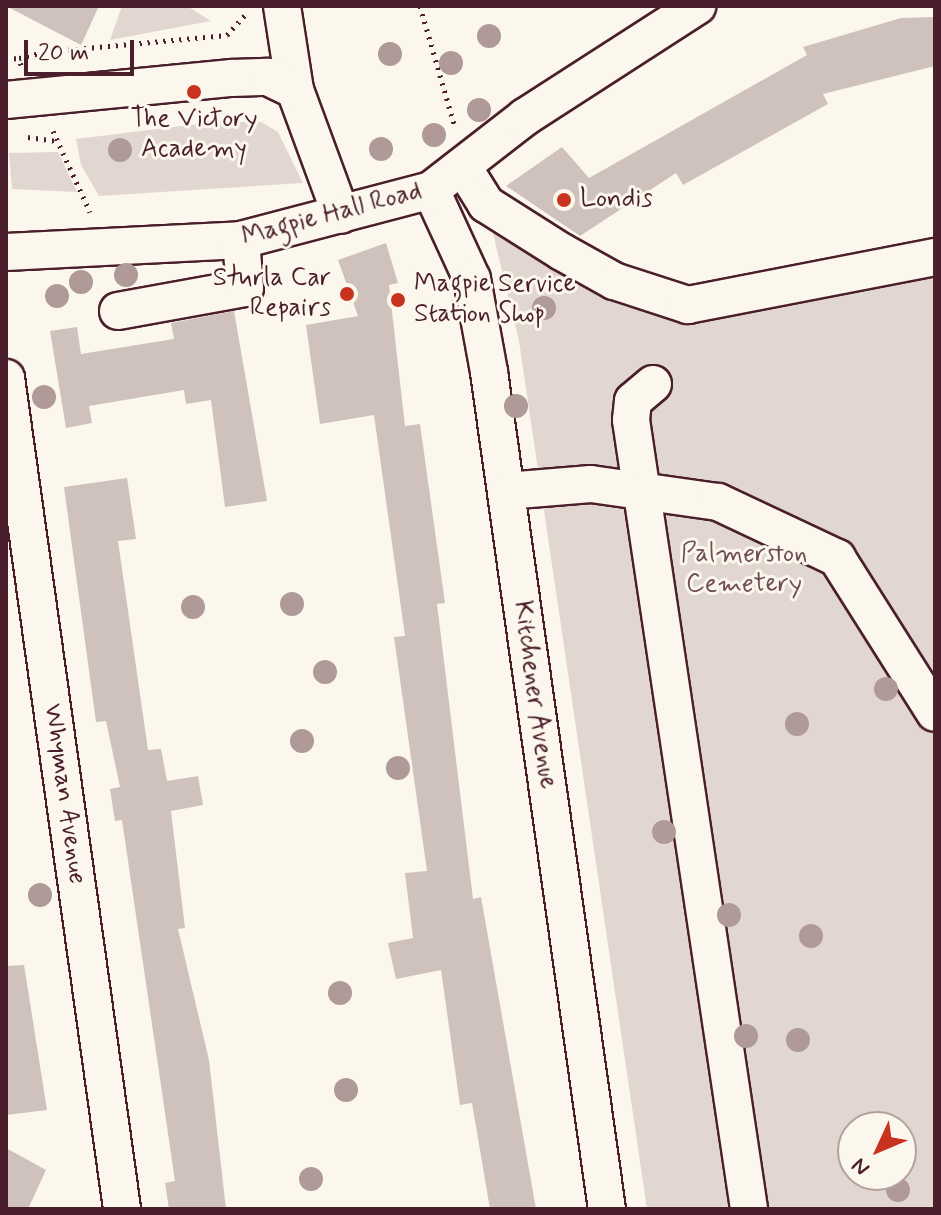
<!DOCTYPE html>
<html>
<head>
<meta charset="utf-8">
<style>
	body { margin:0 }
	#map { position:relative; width:941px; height:1215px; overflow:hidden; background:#fbf7ec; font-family:Mynerve,sans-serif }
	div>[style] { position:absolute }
	.green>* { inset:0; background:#e2d7d0 }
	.building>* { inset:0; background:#cfc2bc }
	.path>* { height:5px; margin-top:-2.5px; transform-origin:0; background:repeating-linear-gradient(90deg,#4a1f2b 0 2px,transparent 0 8px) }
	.roads { filter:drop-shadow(2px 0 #4a1f2b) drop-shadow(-2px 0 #4a1f2b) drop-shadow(0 2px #4a1f2b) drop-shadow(0 -2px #4a1f2b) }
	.minor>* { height:36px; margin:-18px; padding:0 18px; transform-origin:18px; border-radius:18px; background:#fbf7ec }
	.trees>* { width:24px; height:24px; margin:-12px; border-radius:50%; background:#af9a98 }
	.dots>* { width:22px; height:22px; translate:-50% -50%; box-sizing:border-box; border:4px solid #fbf7ec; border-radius:50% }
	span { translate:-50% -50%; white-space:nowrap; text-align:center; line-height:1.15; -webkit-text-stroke:6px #fbf7ec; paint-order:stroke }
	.poi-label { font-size:26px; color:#4a1f2b }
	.left { translate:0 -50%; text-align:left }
	.right { translate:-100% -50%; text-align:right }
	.street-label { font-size:26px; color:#4a1f2b }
	.park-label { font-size:26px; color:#704d54 }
	.frame { position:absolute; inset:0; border:8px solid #4a1f2b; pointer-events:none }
	.north { position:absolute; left:837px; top:1111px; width:80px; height:80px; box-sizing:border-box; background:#fbf7ec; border:2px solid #b4a19f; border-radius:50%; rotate:226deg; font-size:22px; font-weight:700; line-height:32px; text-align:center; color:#4a1f2b }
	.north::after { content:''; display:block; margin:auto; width:28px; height:36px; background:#c8321e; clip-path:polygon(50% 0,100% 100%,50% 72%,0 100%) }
	.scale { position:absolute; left:24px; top:40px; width:110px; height:36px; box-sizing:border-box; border:4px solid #4a1f2b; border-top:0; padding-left:10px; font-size:24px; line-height:28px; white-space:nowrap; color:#4a1f2b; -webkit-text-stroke:6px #fbf7ec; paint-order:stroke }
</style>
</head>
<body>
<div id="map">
	<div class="green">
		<i style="clip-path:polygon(122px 6px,187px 6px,211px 21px,110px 40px)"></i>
		<i style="clip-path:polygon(214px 122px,261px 122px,278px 132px,303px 183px,99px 196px,81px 165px,76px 139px)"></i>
		<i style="clip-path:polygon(58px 152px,77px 192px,12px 189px,9px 153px)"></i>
		<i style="clip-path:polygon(evenodd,486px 204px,664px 300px,935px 257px,935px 1209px,647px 1209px,519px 341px,486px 204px,853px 1127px,901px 1127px,901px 1175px,853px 1175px,853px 1127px)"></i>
	</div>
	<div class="building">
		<i style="clip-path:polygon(6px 6px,99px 6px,81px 45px)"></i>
		<i style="clip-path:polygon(935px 17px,935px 66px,823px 94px,828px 104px,683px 185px,676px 173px,580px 236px,506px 186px,562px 147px,589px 178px,807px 55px,803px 47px,901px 18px)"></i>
		<i style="clip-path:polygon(386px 243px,398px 283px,389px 285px,405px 426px,420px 424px,445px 603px,437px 604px,473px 899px,481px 897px,536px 1209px,490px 1209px,472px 1103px,460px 1105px,441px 970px,396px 979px,388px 943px,413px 938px,405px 873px,427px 871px,394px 637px,405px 636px,374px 415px,320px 424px,306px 325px,358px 316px,338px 260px)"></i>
		<i style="clip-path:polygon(234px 311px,267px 501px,225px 507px,211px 400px,186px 404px,184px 390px,89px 406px,92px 423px,66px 428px,50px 331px,77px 327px,81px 354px,174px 339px,171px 323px)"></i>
		<i style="clip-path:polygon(127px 478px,136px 539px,118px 541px,148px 750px,161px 749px,167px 781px,198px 776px,203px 805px,171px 811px,185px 928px,178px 929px,209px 1060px,226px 1209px,169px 1209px,165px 1183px,175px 1181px,122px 820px,115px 821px,110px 789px,120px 787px,106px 721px,96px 722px,64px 487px)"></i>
		<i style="clip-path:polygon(24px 965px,47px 1110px,6px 1115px,6px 966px)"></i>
		<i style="clip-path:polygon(6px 1148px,46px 1170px,28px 1209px,6px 1209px)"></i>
	</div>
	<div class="path">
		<i style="left:420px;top:6px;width:126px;rotate:73.9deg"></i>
		<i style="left:6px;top:59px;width:13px;rotate:-4deg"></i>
		<i style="left:21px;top:65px;width:7px;rotate:-106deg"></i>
		<i style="left:19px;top:58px;width:26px;rotate:-13deg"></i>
		<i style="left:44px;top:52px;width:184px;rotate:-5.3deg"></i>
		<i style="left:227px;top:35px;width:28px;rotate:-48deg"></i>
		<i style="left:53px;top:131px;width:89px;rotate:65.4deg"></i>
		<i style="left:28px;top:137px;width:29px;rotate:8deg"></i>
	</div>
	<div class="roads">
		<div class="minor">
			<i style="left:282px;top:6px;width:85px;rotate:81.2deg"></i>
			<i style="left:295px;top:90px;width:133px;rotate:69.8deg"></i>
			<i style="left:6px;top:100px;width:227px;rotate:-5.6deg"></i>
			<i style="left:232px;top:78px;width:36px;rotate:-2deg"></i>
			<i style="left:268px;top:77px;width:30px;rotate:26deg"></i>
			<i style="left:463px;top:167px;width:44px;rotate:58.1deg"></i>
			<i style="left:486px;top:204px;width:90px;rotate:32.3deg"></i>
			<i style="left:562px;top:252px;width:60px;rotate:29.1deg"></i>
			<i style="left:614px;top:281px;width:78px;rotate:18deg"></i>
			<i style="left:688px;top:305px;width:252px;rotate:-11deg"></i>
			<i style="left:431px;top:190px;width:98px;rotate:65.3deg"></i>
			<i style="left:472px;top:279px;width:95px;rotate:79.6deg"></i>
			<i style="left:489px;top:372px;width:845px;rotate:81.98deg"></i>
			<i style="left:6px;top:252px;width:235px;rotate:-2.9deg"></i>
			<i style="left:241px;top:240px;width:196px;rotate:-14.7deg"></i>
			<i style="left:431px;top:190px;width:119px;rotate:-37.8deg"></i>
			<i style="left:525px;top:117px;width:205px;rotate:-32.8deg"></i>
			<i style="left:118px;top:311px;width:129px;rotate:-10.3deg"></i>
			<i style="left:245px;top:288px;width:48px;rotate:-94.8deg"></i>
			<i style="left:6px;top:378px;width:839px;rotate:82.05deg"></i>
			<i style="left:653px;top:384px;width:26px;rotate:140deg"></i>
			<i style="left:633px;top:401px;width:19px;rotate:96deg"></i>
			<i style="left:631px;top:420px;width:798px;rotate:81.49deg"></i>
			<i style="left:506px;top:491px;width:85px;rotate:-4.7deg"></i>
			<i style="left:591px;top:484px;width:128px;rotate:8.1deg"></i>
			<i style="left:718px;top:502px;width:132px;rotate:25.2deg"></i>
			<i style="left:837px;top:558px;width:183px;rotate:57.7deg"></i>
		</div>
	</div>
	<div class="trees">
		<i style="left:489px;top:36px"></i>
		<i style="left:390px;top:54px"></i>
		<i style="left:451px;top:63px"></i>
		<i style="left:479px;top:110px"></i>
		<i style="left:434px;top:135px"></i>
		<i style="left:381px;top:149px"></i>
		<i style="left:120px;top:150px"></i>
		<i style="left:126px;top:275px"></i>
		<i style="left:81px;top:282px"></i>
		<i style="left:57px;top:296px"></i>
		<i style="left:544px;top:308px"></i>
		<i style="left:44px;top:397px"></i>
		<i style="left:516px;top:406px"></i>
		<i style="left:292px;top:604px"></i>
		<i style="left:193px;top:607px"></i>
		<i style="left:325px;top:672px"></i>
		<i style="left:886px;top:689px"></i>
		<i style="left:797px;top:724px"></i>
		<i style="left:302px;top:741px"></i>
		<i style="left:398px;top:768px"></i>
		<i style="left:664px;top:832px"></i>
		<i style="left:40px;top:895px"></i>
		<i style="left:729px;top:915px"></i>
		<i style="left:811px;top:936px"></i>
		<i style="left:340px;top:993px"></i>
		<i style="left:746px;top:1036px"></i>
		<i style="left:798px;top:1040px"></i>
		<i style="left:346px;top:1090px"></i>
		<i style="left:311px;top:1179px"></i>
		<i style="left:898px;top:1190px"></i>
	</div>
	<div class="dots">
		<i style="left:194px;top:92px;background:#c8321e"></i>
		<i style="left:564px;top:200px;background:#c8321e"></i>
		<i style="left:347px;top:294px;background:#c8321e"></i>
		<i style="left:398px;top:300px;background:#c8321e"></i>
	</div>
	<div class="poi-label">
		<span style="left:194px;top:135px">The Victory<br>Academy</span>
		<span class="left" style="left:580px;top:200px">Londis</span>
		<span class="right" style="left:331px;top:294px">Sturla Car<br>Repairs</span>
		<span class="left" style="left:414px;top:300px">Magpie Service<br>Station Shop</span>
	</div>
	<div class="street-label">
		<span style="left:332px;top:215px;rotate:-15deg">Magpie Hall Road</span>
		<span style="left:534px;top:695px;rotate:82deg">Kitchener Avenue</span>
		<span style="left:64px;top:794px;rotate:82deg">Whyman Avenue</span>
	</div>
	<div class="park-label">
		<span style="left:744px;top:570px">Palmerston<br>Cemetery</span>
	</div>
	<div class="frame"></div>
	<div class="north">N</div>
	<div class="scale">20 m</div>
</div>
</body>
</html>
